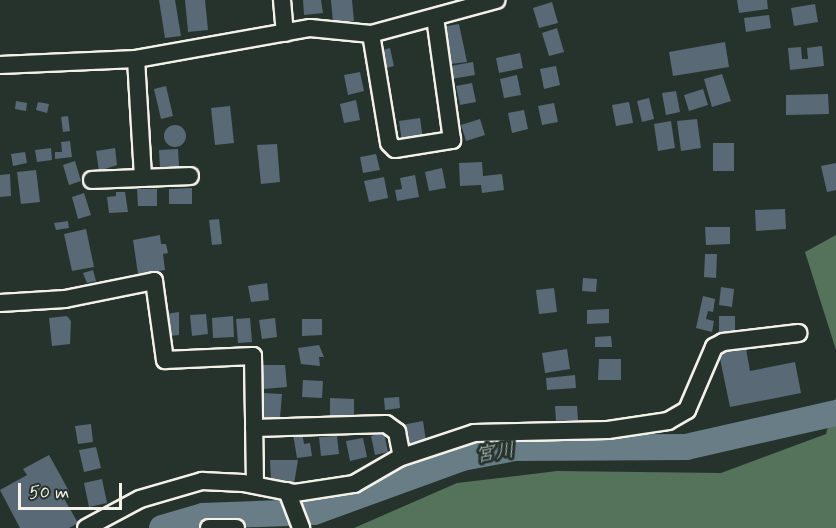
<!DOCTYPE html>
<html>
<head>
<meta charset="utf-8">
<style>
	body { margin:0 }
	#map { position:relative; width:836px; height:528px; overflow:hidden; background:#26332d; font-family:Mynerve,"Klee One",sans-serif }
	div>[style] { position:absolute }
	.green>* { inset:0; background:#55725a }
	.river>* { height:26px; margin:-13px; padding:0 13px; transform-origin:13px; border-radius:13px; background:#687d85 }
	.building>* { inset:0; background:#596975 }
	.round { border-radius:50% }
	.roads { filter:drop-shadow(2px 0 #f4f1e8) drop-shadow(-2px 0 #f4f1e8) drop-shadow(0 2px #f4f1e8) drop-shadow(0 -2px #f4f1e8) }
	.minor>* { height:16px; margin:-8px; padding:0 8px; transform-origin:8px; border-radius:8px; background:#26332d }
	span { translate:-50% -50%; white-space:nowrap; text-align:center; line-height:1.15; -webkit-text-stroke:6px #26332d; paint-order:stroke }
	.water-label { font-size:20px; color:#b5bdbb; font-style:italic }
	.scale { position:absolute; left:18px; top:483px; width:104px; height:27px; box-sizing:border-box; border:3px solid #f4f1e8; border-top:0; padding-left:8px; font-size:18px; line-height:21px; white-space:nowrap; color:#f4f1e8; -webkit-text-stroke:4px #26332d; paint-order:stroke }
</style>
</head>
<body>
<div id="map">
	<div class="green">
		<i style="clip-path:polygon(836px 235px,836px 350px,805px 252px)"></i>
		<i style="clip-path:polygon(836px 397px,836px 528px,354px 528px,457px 483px,557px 471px,721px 473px,826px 434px)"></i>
	</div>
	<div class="river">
		<i style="left:162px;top:528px;width:43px;rotate:-16.3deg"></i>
		<i style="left:203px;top:516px;width:111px;rotate:-2.1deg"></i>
		<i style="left:314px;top:512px;width:158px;rotate:-20deg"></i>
		<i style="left:462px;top:458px;width:54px;rotate:-10.7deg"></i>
		<i style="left:515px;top:448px;width:171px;rotate:-0.3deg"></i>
		<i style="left:686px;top:447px;width:154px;rotate:-12.8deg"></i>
	</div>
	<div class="building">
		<i style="clip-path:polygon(159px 0,175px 0,181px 36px,165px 38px)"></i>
		<i style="clip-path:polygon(185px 0,205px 0,208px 30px,188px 32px)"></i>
		<i style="clip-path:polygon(303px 0,321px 0,323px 13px,304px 15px)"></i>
		<i style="clip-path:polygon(331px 0,352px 0,354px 21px,333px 23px)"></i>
		<i style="clip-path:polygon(737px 0,767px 0,768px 9px,739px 13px)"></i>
		<i style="clip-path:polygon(552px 2px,558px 23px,539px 28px,533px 8px)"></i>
		<i style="clip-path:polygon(815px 4px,818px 22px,794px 26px,791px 8px)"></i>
		<i style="clip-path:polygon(769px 15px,771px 28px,746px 32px,744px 18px)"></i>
		<i style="clip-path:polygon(459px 24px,467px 62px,450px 64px,442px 27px)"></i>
		<i style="clip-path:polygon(557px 28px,564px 52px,549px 56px,542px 33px)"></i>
		<i style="clip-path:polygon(725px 42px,729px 67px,673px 76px,669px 52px)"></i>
		<i style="clip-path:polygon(822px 46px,824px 66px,790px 70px,788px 48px,801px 47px,802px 59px,808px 59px,807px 48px)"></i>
		<i style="clip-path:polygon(390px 48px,394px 66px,383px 69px,379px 51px)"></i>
		<i style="clip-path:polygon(520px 53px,523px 68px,499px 73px,496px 58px)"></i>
		<i style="clip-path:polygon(473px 62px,475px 75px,451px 79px,450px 66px)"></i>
		<i style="clip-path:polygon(556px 66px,560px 85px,544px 89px,540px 69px)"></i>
		<i style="clip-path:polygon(360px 72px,364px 91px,348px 95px,344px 75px)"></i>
		<i style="clip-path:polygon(722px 74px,731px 101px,712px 107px,704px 79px)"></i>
		<i style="clip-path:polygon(517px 75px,521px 95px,504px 98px,500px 79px)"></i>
		<i style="clip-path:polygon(472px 83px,476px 102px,460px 105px,456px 86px)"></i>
		<i style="clip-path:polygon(166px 86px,173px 116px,161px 119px,154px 89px)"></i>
		<i style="clip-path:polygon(703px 89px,708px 105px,689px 111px,684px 95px)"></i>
		<i style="clip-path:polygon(676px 91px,680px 112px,666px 115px,662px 93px)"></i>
		<i style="clip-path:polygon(828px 94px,829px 114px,786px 115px,786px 95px)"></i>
		<i style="clip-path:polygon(649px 98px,654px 119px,642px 122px,637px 101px)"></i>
		<i style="clip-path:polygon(356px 100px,360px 120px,344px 123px,340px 104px)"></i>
		<i style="clip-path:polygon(16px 101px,27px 103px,26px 111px,15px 109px)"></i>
		<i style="clip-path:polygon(38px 102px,49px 104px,47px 113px,36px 110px)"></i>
		<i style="clip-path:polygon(629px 102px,633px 123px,616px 126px,612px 105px)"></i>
		<i style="clip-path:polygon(554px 103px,558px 122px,542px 125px,538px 106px)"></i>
		<i style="clip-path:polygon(230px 106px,234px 143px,215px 145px,211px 108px)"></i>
		<i style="clip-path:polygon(524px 110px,528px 129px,512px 133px,508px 113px)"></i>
		<i style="clip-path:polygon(68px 116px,70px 131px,63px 132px,61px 117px)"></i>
		<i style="clip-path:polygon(420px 118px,423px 139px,402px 142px,399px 121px)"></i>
		<i style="clip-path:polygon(480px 119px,485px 135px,466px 141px,461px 125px)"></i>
		<i style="clip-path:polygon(697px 119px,701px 148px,681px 151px,677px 121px)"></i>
		<i style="clip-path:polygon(671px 121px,675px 148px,658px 151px,654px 124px)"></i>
		<i class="round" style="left:164px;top:125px;width:22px;height:22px"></i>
		<i style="clip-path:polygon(70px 141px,72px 157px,55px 159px,55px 152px,62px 152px,61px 142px)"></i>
		<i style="clip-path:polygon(713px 143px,734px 143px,734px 171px,713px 171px)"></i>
		<i style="clip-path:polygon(277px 144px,280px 182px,261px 184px,257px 145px)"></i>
		<i style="clip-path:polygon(51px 148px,52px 160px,37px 162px,35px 150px)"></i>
		<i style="clip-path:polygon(115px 148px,117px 165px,99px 171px,96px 151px)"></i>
		<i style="clip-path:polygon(178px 149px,179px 167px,160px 168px,159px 150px)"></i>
		<i style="clip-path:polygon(25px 152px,27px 163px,13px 166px,11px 154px)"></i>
		<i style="clip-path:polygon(376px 154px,380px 170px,363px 173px,360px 157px)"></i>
		<i style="clip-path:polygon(75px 161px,81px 181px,69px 185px,63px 165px)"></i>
		<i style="clip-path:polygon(482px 162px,483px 176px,502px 174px,504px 190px,482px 193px,481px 185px,460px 186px,459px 163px)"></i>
		<i style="clip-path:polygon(836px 163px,836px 190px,827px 192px,821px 166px)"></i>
		<i style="clip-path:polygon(442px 168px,446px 188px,429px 191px,425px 172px)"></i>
		<i style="clip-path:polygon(36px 170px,40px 202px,21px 204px,17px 172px)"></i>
		<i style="clip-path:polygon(10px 174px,11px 196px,0 197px,0 175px)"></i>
		<i style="clip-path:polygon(415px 175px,419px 197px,397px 201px,395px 190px,402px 189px,400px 178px)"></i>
		<i style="clip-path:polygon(384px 177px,388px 198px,369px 202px,364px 181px)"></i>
		<i style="clip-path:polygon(192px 188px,192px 204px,169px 204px,169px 189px)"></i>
		<i style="clip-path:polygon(137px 189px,157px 189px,157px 206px,138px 206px)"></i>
		<i style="clip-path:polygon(116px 192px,125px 192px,128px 212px,109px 213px,107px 197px,116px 196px)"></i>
		<i style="clip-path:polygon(84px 193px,91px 215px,78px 219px,72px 197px)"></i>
		<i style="clip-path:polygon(785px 209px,786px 229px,756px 231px,755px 210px)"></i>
		<i style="clip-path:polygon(219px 219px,222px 244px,212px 245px,209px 220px)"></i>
		<i style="clip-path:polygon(68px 221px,69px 228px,56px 230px,54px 223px)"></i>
		<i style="clip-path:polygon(705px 227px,730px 227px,730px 244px,706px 245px)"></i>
		<i style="clip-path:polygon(86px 229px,94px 267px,72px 271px,64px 234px)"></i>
		<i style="clip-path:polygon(160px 235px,161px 244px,166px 244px,168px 253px,163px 254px,165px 270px,138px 274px,133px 240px)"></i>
		<i style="clip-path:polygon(705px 254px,717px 254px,716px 278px,704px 277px)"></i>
		<i style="clip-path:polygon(93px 270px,96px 281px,87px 283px,83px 273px)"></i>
		<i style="clip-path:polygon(583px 278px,597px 279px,596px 292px,582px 291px)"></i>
		<i style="clip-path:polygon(267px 283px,269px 300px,251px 302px,248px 286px)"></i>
		<i style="clip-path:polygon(721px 287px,734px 289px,732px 307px,719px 305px)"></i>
		<i style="clip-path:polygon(554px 288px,557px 312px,539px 314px,536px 290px)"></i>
		<i style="clip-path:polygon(703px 296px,715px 299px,713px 312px,708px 311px,706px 319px,714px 321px,712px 332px,696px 328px)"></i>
		<i style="clip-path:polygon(609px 309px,609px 323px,587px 324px,587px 310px)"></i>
		<i style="clip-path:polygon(179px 312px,179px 335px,169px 336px,166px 314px)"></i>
		<i style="clip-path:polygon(206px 314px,208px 334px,192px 336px,190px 315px)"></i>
		<i style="clip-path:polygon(67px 316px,71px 321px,70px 344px,52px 346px,49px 318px)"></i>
		<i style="clip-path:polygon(233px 316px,234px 337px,213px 338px,212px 318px)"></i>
		<i style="clip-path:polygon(719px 316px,735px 316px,735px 335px,719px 336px)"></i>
		<i style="clip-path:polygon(250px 318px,252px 342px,238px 343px,236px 319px)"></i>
		<i style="clip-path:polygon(275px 318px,277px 337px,262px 339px,259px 320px)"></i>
		<i style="clip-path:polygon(302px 319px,322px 319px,322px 335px,302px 336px)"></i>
		<i style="clip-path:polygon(611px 336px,612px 347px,595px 347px,595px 337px)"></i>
		<i style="clip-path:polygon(745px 343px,750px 371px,795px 362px,801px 393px,730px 407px,718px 349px)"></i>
		<i style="clip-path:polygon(319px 345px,324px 357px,319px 357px,320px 366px,301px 364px,298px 348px)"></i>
		<i style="clip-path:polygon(567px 349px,570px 369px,545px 373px,542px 353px)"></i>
		<i style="clip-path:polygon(599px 359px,621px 359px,621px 380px,598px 380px)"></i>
		<i style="clip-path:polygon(262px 365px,285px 365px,287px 387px,264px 389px)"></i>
		<i style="clip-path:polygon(575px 375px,576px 388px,547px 390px,546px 378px)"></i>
		<i style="clip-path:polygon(303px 380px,323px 381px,322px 398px,302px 397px)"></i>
		<i style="clip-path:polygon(263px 393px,282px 394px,280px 418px,261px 420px)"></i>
		<i style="clip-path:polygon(399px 397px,400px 408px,385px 410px,384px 398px)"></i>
		<i style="clip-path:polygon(330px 398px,354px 399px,354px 416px,330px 416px)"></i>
		<i style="clip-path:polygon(555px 406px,577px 406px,578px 420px,556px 421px)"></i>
		<i style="clip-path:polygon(423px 421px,426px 441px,406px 445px,402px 425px)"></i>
		<i style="clip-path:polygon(91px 424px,93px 442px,78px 444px,75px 426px)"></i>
		<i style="clip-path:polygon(302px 432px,304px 444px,310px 443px,312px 456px,297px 458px,293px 434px)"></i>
		<i style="clip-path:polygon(384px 433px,388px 452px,375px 455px,371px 436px)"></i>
		<i style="clip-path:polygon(337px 436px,339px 454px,321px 456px,319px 437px)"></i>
		<i style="clip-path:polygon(363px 438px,367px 457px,350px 461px,346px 441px)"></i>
		<i style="clip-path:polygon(96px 447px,101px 468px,84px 472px,79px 450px)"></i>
		<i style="clip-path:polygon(49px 455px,69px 491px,62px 495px,78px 523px,69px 528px,20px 528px,0 490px,27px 475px,23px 469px)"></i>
		<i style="clip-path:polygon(270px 460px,298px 460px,294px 484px,271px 480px)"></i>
		<i style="clip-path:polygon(102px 479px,107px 503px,89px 507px,84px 483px)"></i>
	</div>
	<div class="roads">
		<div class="minor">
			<i style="left:282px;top:0;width:33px;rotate:85deg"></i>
			<i style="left:371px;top:34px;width:110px;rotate:80.6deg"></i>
			<i style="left:389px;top:143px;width:8px;rotate:45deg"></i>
			<i style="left:395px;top:149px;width:58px;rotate:-9deg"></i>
			<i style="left:452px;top:140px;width:124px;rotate:-97.9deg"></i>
			<i style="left:136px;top:59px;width:119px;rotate:86.6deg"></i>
			<i style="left:0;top:65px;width:136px;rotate:-2.5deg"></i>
			<i style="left:136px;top:59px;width:177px;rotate:-10.1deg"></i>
			<i style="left:310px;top:28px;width:61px;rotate:5.6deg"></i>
			<i style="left:371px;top:34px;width:130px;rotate:-15.2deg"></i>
			<i style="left:92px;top:180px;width:98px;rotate:-2.3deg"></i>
			<i style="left:0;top:303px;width:65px;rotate:-3.5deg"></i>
			<i style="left:65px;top:299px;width:91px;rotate:-11.4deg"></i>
			<i style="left:154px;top:281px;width:80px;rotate:82.1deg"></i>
			<i style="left:165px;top:360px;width:88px;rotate:-2.6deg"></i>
			<i style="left:253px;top:356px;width:129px;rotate:89.1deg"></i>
			<i style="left:254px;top:428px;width:132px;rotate:-1.7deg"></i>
			<i style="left:386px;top:424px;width:14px;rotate:36deg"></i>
			<i style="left:397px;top:432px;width:25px;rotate:79deg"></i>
			<i style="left:287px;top:491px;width:40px;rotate:69deg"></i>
			<i style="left:86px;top:528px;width:61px;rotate:-28.2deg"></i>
			<i style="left:140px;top:499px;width:65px;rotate:-16.2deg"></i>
			<i style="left:202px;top:481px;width:41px;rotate:2.8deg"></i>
			<i style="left:243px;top:483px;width:53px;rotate:10.9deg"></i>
			<i style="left:295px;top:493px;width:60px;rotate:-8.7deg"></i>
			<i style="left:354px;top:484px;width:52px;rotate:-30deg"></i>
			<i style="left:399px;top:458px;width:79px;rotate:-18.4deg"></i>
			<i style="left:474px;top:433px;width:134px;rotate:-1.3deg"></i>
			<i style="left:608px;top:430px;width:61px;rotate:-8.5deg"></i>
			<i style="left:668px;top:421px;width:22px;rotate:-30deg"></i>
			<i style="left:687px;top:410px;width:69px;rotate:-66.8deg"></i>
			<i style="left:714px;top:347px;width:10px;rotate:-29deg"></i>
			<i style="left:723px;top:342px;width:76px;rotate:-6.8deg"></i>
			<i style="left:209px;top:528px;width:27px"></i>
		</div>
	</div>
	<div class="water-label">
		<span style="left:495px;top:453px;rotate:-9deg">宮川</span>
	</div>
	<div class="scale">50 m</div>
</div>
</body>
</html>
